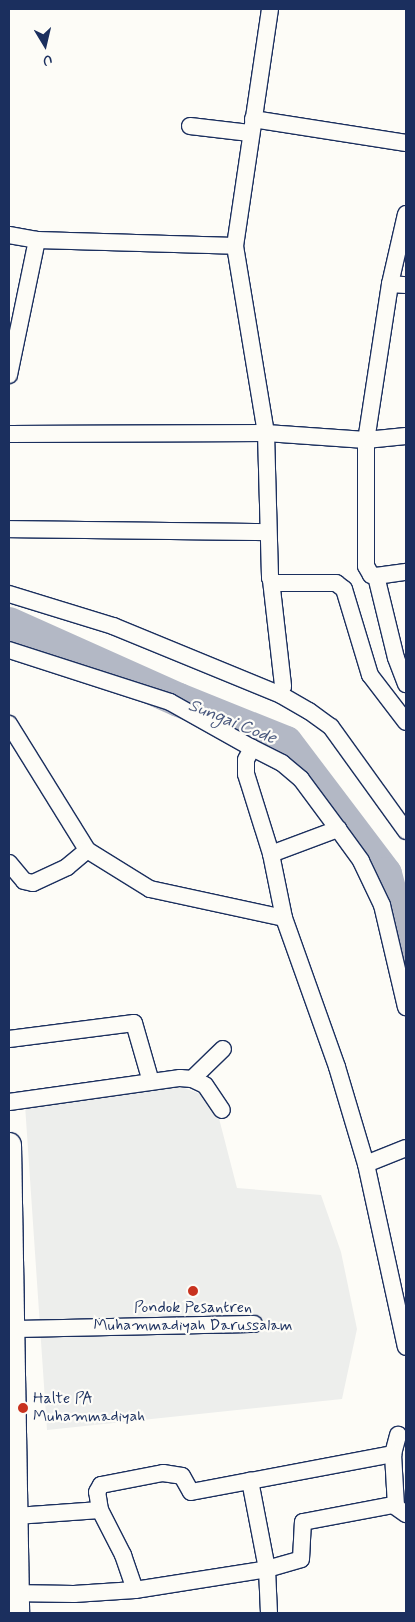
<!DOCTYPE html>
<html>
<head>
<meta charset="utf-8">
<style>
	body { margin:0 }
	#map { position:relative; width:415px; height:1622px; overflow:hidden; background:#fdfcf7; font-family:Mynerve,sans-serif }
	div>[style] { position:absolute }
	.built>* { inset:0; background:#edeeec }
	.river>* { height:34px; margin:-17px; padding:0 17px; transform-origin:17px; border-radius:17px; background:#b3b8c5 }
	.roads { filter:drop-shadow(1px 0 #1b2f5e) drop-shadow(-1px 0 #1b2f5e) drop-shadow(0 1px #1b2f5e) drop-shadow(0 -1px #1b2f5e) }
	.minor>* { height:16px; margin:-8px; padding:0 8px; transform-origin:8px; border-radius:8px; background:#fdfcf7 }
	.secondary>* { height:24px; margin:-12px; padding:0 12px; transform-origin:12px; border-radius:12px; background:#fdfcf7 }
	.dots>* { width:14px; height:14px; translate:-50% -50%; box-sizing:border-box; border:2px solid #fdfcf7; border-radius:50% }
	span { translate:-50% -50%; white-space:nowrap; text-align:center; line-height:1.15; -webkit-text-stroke:4.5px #fdfcf7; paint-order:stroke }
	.poi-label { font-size:16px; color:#1b2f5e }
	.left { translate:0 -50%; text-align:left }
	.water-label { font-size:18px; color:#49587d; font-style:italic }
	.frame { position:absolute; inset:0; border:10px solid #1b2f5e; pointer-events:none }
	.north { position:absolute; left:20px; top:20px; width:50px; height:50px; -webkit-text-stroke:4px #fdfcf7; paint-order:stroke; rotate:171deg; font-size:14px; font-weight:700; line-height:20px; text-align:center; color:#1b2f5e }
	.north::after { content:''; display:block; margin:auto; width:18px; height:22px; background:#1b2f5e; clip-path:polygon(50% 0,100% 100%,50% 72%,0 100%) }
</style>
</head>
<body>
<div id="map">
	<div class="built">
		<i style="clip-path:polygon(176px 1085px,214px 1099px,237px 1188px,321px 1195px,341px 1252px,357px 1329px,342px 1399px,47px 1430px,25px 1105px)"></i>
	</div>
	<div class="river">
		<i style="left:9px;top:624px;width:186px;rotate:24.1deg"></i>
		<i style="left:179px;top:700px;width:115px;rotate:21.9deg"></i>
		<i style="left:286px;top:743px;width:164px;rotate:52.9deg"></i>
		<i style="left:385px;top:874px;width:81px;rotate:74.9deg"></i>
	</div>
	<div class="roads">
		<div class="minor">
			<i style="left:253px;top:119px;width:155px;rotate:8.9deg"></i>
			<i style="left:190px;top:126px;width:60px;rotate:6.7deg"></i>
			<i style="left:406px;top:214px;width:72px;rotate:102.9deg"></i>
			<i style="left:390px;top:284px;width:158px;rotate:98.7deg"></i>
			<i style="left:366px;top:440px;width:126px;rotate:90deg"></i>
			<i style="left:366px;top:566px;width:10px;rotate:61deg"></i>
			<i style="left:371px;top:575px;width:5px;rotate:11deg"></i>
			<i style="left:376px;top:576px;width:30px;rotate:-8deg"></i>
			<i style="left:9px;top:235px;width:28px;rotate:10deg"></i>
			<i style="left:37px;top:240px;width:198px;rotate:1.7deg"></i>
			<i style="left:235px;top:246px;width:240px;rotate:-81.6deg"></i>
			<i style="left:235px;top:246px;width:190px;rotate:80.6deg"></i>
			<i style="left:266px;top:433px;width:145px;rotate:88.4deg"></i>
			<i style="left:270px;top:578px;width:6px;rotate:51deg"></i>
			<i style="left:274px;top:583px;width:62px"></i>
			<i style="left:336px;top:583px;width:10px;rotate:37deg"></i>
			<i style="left:344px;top:589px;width:90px;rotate:73.2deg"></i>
			<i style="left:370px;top:675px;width:59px;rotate:52.5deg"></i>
			<i style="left:390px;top:284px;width:16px;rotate:4deg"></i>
			<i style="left:9px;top:375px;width:138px;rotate:-78.3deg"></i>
			<i style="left:9px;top:434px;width:257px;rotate:-0.2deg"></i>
			<i style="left:266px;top:433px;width:100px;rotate:4deg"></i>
			<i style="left:366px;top:440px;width:40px;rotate:-5.7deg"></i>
			<i style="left:9px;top:529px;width:259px;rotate:0.7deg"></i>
			<i style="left:376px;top:576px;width:84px;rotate:76.3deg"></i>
			<i style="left:396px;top:658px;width:28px;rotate:69deg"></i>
			<i style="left:271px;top:580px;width:107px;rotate:83.5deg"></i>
			<i style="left:9px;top:594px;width:109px;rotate:17.1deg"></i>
			<i style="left:113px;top:626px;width:182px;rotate:22.3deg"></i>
			<i style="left:281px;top:695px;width:32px;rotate:30deg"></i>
			<i style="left:309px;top:711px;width:27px;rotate:36deg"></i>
			<i style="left:331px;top:727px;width:128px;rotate:54.2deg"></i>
			<i style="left:9px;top:650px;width:169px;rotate:17.9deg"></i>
			<i style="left:170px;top:702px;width:94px;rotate:29.3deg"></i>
			<i style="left:9px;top:724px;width:148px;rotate:58.2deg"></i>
			<i style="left:87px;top:850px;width:74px;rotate:31.8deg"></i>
			<i style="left:150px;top:889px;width:137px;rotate:12.2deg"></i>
			<i style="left:284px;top:918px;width:158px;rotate:70.4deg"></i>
			<i style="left:337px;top:1067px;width:101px;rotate:73.4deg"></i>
			<i style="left:366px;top:1164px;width:187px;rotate:77.7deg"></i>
			<i style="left:338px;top:829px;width:39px;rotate:54deg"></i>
			<i style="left:361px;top:861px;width:49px;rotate:64.5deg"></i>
			<i style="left:382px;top:905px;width:105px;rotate:76.8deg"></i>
			<i style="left:271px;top:854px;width:72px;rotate:-20.5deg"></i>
			<i style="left:338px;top:829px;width:62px;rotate:-126.5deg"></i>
			<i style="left:301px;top:779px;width:25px;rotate:-140deg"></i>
			<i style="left:282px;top:763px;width:34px;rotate:-153deg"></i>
			<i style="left:252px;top:748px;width:13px;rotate:117deg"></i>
			<i style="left:246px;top:760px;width:14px;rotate:90deg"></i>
			<i style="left:246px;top:774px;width:84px;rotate:72.6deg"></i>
			<i style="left:271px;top:854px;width:65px;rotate:78.5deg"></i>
			<i style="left:9px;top:863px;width:23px;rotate:50deg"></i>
			<i style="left:24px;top:881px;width:9px;rotate:13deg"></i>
			<i style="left:33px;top:883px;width:38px;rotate:-25deg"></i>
			<i style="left:67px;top:867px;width:26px;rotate:-40deg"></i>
			<i style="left:9px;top:1039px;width:126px;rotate:-7.3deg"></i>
			<i style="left:134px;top:1023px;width:61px;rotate:73.9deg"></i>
			<i style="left:192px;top:1079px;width:43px;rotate:-44.1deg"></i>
			<i style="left:9px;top:1102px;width:173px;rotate:-8deg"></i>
			<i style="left:180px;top:1078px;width:12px;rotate:5deg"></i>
			<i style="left:192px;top:1079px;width:14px;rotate:25deg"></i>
			<i style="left:205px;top:1085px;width:30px;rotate:56deg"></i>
			<i style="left:366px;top:1164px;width:43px;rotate:-21.8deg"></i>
			<i style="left:13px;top:1329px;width:241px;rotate:-1.2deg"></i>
			<i style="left:393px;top:1454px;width:20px;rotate:-75deg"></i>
			<i style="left:100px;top:1510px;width:51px;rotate:62.9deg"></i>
			<i style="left:123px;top:1555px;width:37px;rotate:71deg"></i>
			<i style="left:16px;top:1516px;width:84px;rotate:-4.1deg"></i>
			<i style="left:100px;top:1510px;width:18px;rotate:-99deg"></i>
			<i style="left:97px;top:1492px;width:8px;rotate:-60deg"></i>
			<i style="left:101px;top:1485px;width:63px;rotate:-11deg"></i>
			<i style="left:163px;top:1473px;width:19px;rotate:9deg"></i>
			<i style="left:182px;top:1476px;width:18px;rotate:61deg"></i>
			<i style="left:191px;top:1492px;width:60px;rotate:-10.6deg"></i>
			<i style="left:9px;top:1593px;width:65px;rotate:0.9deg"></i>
			<i style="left:74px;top:1594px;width:61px;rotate:-3.8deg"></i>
			<i style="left:135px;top:1590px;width:134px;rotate:-9deg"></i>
			<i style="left:267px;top:1569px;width:35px;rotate:-16deg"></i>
			<i style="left:301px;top:1559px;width:37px;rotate:-87deg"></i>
			<i style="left:303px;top:1522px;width:92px;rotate:-10.7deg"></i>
			<i style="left:393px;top:1505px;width:16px;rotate:35deg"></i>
			<i style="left:269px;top:1613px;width:44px;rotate:-92.6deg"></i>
			<i style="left:267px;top:1569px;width:90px;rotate:-100.9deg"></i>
			<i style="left:250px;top:1481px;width:146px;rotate:-10.7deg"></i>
			<i style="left:393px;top:1454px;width:52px;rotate:86.7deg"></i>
		</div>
		<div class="secondary">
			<i style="left:9px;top:1145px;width:468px;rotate:89deg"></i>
		</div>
	</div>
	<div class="dots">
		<i style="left:193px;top:1291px;background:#c8321e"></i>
		<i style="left:23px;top:1408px;background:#c8321e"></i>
	</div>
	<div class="poi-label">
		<span style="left:193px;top:1317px">Pondok Pesantren<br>Muhammadiyah Darussalam</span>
		<span class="left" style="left:33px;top:1408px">Halte PA<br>Muhammadiyah</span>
	</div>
	<div class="water-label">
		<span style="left:232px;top:722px;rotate:22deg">Sungai Code</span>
	</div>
	<div class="frame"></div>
	<div class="north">U</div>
</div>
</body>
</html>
